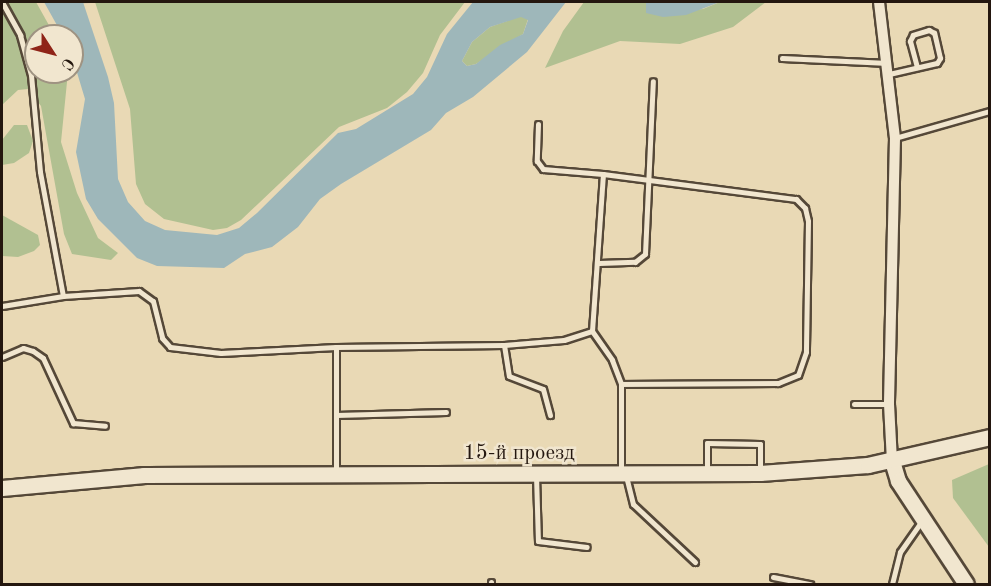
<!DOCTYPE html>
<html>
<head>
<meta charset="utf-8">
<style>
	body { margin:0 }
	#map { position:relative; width:991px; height:586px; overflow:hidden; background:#e9d9b5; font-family:"Old Standard TT",serif }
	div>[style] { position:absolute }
	.green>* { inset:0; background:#b1c091 }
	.water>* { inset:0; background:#9eb7ba }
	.roads { filter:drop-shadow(2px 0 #554838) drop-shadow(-2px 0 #554838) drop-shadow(0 2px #554838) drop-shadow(0 -2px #554838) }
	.lane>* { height:5px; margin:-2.5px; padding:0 2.5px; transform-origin:2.5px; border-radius:2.5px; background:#f1e6cf }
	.street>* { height:10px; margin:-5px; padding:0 5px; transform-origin:5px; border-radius:5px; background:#f1e6cf }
	.secondary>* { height:15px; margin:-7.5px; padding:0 7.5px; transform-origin:7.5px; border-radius:7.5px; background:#f1e6cf }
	span { translate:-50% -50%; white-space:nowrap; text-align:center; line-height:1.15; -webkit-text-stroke:5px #f1e6cf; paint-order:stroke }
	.street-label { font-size:21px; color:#24170f }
	.frame { position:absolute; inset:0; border:3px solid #24170f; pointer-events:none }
	.north { position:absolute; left:24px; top:24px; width:60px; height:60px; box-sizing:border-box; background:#f1e6cf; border:2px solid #9f9382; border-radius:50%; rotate:126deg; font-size:16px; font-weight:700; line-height:24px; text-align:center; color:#24170f }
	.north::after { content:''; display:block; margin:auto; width:21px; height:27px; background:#8f2418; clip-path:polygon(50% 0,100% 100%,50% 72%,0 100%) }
</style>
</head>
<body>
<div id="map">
	<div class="green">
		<i style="clip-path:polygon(2px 2px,36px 2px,55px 36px,36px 36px,36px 72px,68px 72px,61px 142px,77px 193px,98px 238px,118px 253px,111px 260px,72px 254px,64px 234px,41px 106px,28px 89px,18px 90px,2px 105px)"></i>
		<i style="clip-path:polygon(95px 2px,465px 2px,440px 35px,423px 73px,407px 92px,387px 108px,339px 127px,241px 220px,227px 228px,213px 230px,164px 219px,145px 204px,136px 184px,130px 109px)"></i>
		<i style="clip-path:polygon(584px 2px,646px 2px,646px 13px,703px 9px,720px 2px,766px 2px,733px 27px,680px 44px,620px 41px,545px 68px,563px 31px)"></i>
		<i style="clip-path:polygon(521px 16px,528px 19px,523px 34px,476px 64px,467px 66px,462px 61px,472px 42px,490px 27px)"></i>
		<i style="clip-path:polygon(14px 125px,27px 125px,33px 141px,29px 153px,14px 163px,2px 165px,2px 140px)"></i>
		<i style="clip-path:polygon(2px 215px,38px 235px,40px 245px,34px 251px,18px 257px,2px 256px)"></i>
		<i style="clip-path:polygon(989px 464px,990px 464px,989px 547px,953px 498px,952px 480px)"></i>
	</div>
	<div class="water">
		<i style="clip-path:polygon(evenodd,44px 2px,83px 2px,108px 77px,114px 103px,118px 179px,128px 202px,145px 221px,165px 230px,217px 235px,239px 228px,257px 213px,338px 133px,356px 129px,413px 94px,427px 77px,447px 34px,473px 2px,566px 2px,527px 52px,473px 97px,446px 113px,431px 130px,341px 184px,320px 199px,298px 227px,272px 247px,245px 254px,224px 268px,157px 266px,137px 258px,98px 219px,86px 199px,76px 152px,85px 99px,72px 56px,72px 36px,63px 36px,44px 2px,521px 17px,528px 20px,523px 34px,500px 45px,476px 64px,467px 66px,462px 61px,472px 42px,490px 27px,521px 17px)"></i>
		<i style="clip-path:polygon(646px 2px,720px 2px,686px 15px,663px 17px,646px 13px)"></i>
	</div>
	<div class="roads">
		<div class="lane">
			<i style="left:2px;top:2px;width:38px;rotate:61deg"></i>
			<i style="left:20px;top:35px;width:41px;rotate:74.6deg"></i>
			<i style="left:31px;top:75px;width:97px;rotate:84.7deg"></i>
			<i style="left:40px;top:172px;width:126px;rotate:79.5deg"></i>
			<i style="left:782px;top:58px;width:106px;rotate:2.7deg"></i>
			<i style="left:889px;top:74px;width:49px;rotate:-12.9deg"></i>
			<i style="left:937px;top:63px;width:6px;rotate:-59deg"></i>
			<i style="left:940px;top:58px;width:26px;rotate:-103deg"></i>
			<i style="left:934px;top:33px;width:6px;rotate:-149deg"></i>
			<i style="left:929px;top:30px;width:17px;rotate:163deg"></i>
			<i style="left:913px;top:35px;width:7px;rotate:117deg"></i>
			<i style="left:910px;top:41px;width:27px;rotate:75deg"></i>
			<i style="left:538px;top:124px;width:37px;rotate:92deg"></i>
			<i style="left:537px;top:161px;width:10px;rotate:53deg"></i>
			<i style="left:543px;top:169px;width:60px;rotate:4.8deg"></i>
			<i style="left:895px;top:138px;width:99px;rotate:-15.9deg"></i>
			<i style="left:599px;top:263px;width:36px;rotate:-2deg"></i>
			<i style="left:635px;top:262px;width:13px;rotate:-39deg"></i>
			<i style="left:645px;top:254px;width:173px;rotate:-87.4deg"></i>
			<i style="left:2px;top:306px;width:62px;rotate:-9.3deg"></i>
			<i style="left:63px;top:296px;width:76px;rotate:-3.8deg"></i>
			<i style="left:139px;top:291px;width:17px;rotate:36deg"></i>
			<i style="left:153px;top:301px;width:38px;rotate:76deg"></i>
			<i style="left:162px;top:338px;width:12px;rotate:48deg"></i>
			<i style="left:170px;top:347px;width:51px;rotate:6.7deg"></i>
			<i style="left:221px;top:353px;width:115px;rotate:-3deg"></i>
			<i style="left:592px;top:331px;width:35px;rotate:55deg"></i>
			<i style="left:612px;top:360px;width:26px;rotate:69deg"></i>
			<i style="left:504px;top:345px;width:31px;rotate:81deg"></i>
			<i style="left:509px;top:376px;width:36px;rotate:21deg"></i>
			<i style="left:543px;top:389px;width:27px;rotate:75deg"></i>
			<i style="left:2px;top:357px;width:23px;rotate:-23deg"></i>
			<i style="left:23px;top:348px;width:10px;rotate:17deg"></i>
			<i style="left:33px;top:351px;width:12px;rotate:35deg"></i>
			<i style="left:43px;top:358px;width:72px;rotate:65.2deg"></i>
			<i style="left:73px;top:423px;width:32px;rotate:5deg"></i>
			<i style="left:854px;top:404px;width:35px"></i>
			<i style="left:336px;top:415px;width:110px;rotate:-1.6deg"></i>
			<i style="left:707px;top:471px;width:28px;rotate:-90deg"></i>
			<i style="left:707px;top:443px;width:53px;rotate:1.1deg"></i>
			<i style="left:760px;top:444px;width:27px;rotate:90deg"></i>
			<i style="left:336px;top:473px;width:126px;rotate:-90deg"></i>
			<i style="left:336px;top:347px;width:168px;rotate:-0.7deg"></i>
			<i style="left:504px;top:345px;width:60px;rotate:-4.8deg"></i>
			<i style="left:564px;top:340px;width:29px;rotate:-18deg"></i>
			<i style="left:592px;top:331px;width:157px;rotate:-86deg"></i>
			<i style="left:603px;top:174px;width:195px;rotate:7.4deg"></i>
			<i style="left:796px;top:199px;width:13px;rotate:45deg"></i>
			<i style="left:805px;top:208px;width:13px;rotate:77deg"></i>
			<i style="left:808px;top:221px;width:131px;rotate:90.9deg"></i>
			<i style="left:806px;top:352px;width:24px;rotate:109deg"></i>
			<i style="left:798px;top:375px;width:22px;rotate:158deg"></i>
			<i style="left:778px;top:383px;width:157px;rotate:179.6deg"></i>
			<i style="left:621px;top:384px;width:89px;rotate:90deg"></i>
			<i style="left:536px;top:475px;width:66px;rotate:88.3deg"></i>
			<i style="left:538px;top:541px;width:49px;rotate:7deg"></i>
			<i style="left:626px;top:476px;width:29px;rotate:76deg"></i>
			<i style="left:633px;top:504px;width:85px;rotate:43.1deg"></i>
			<i style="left:773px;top:577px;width:38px;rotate:11deg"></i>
			<i style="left:491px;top:582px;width:2px;rotate:90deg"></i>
			<i style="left:892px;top:584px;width:33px;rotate:-76deg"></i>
			<i style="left:900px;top:552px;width:38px;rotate:-55deg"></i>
		</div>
		<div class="street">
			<i style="left:879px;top:2px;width:137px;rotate:83.3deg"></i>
			<i style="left:895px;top:138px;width:266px;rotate:91.3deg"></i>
			<i style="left:889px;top:404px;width:57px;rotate:87deg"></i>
		</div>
		<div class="secondary">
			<i style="left:892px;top:461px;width:21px;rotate:73deg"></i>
			<i style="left:898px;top:481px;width:123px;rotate:56.6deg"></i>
			<i style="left:2px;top:488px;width:143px;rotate:-5.2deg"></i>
			<i style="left:144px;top:475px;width:616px;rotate:-0.19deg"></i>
			<i style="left:760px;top:473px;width:108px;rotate:-4.2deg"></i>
			<i style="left:868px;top:465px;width:125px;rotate:-12.9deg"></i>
		</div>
	</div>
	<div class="street-label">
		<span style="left:519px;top:454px">15-й проезд</span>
	</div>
	<div class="frame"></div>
	<div class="north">С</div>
</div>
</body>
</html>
